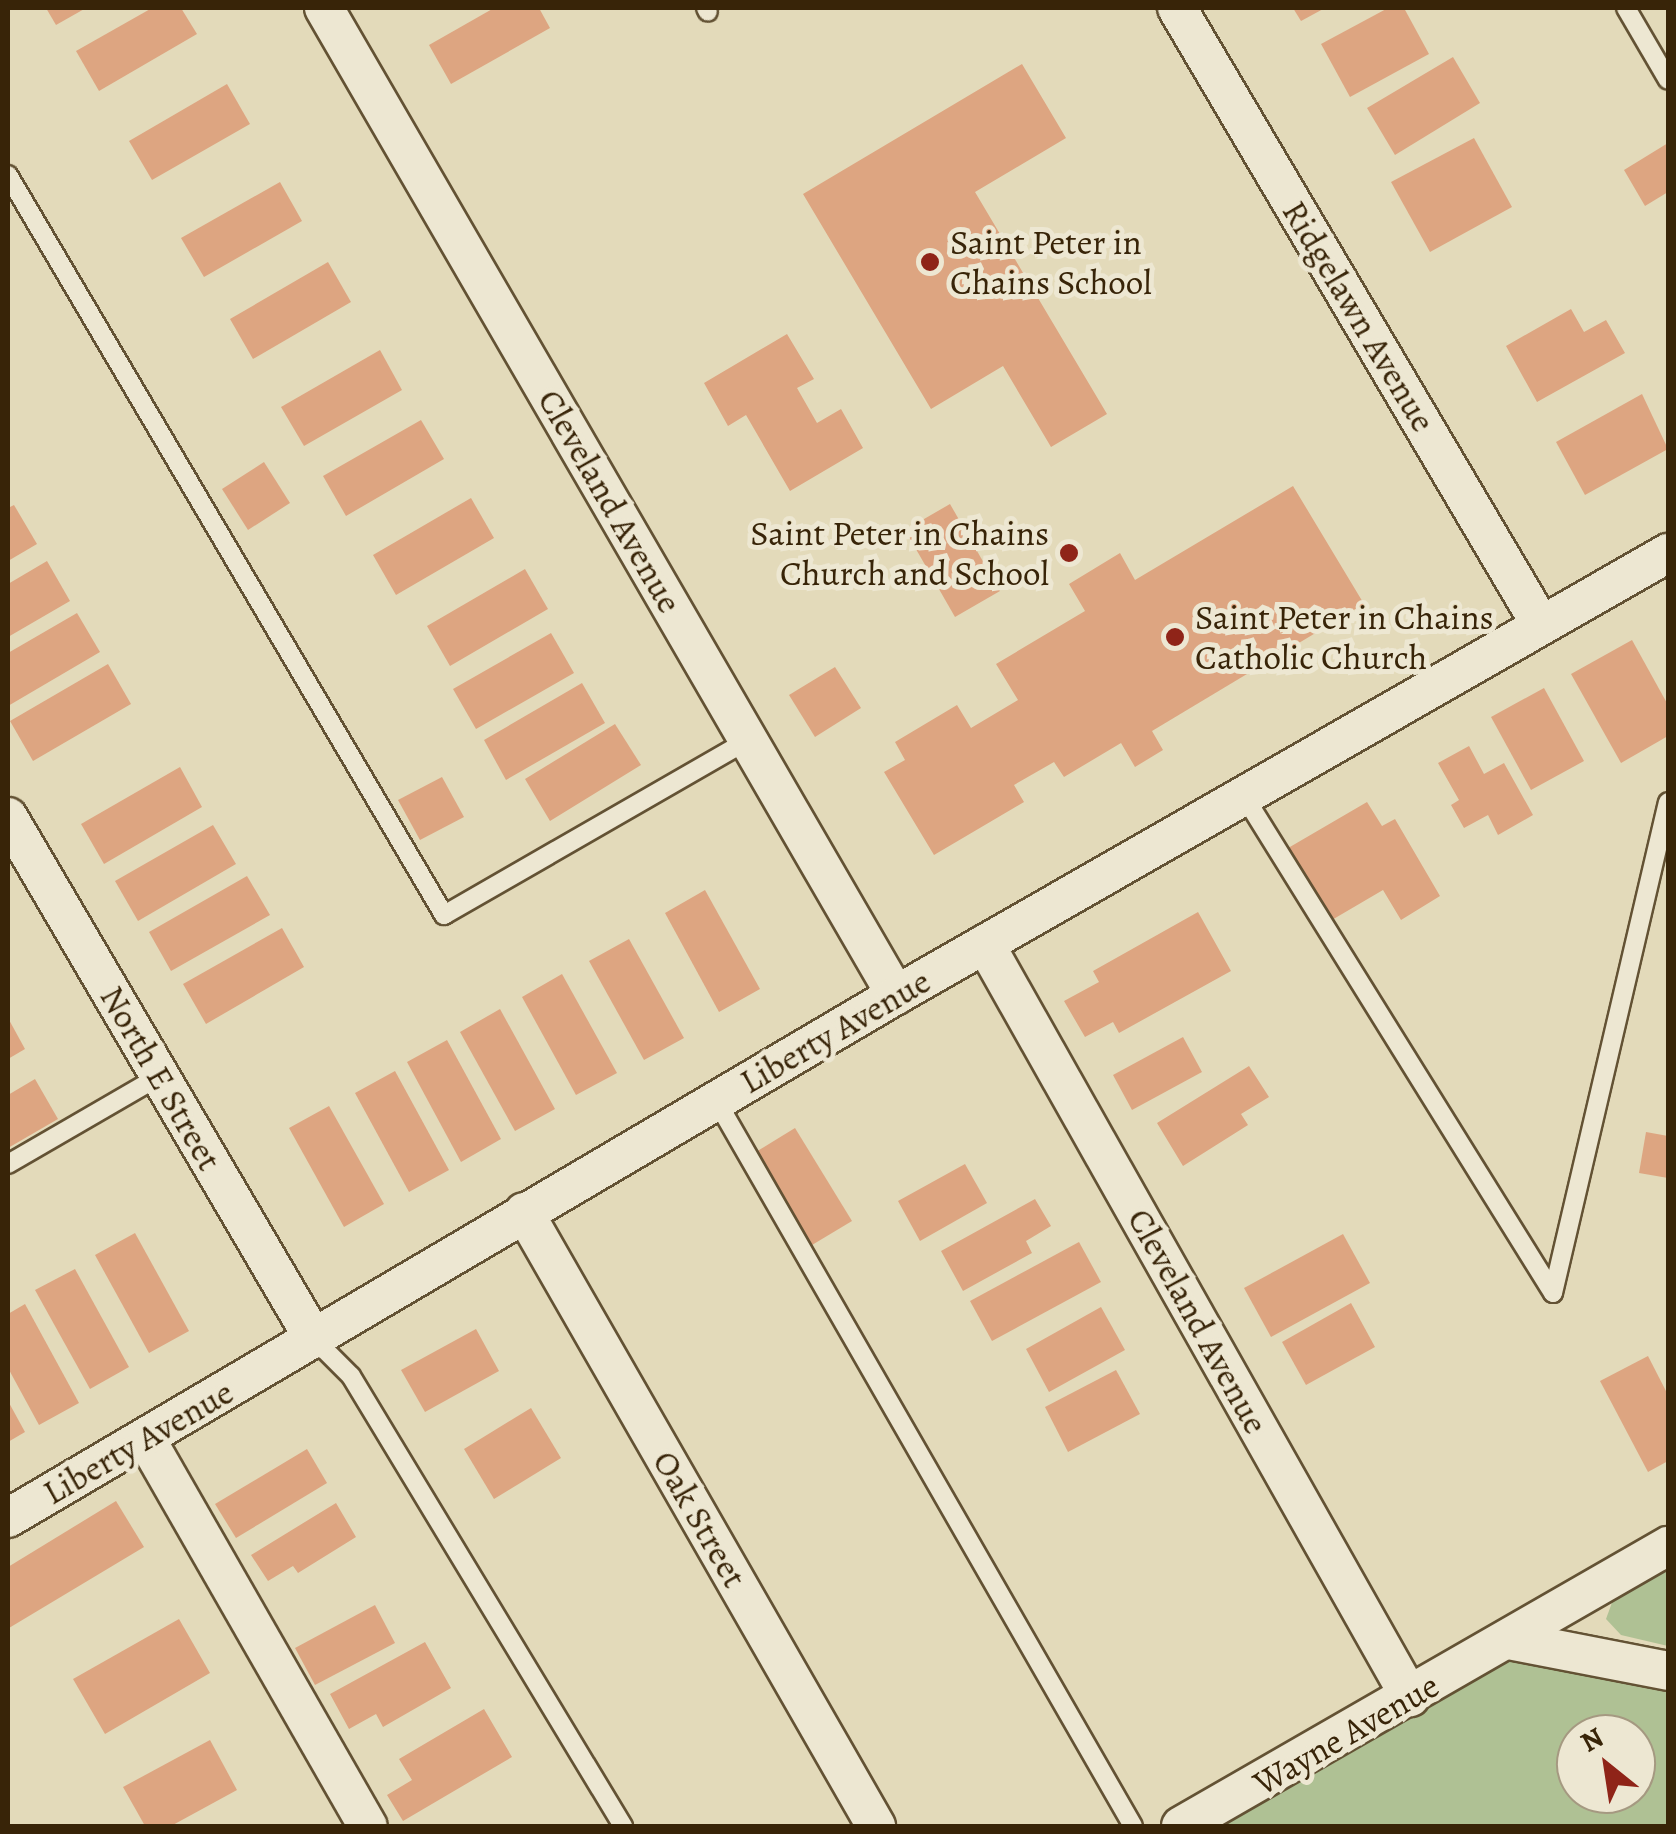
<!DOCTYPE html>
<html>
<head>
<meta charset="utf-8">
<style>
	body { margin:0 }
	#map { position:relative; width:1676px; height:1834px; overflow:hidden; background:#e3daba; font-family:Alegreya,serif }
	div>[style] { position:absolute }
	.green>* { inset:0; background:#afc194 }
	.building>* { inset:0; background:#dda581 }
	.roads { filter:drop-shadow(2px 0 #635234) drop-shadow(-2px 0 #635234) drop-shadow(0 2px #635234) drop-shadow(0 -2px #635234) }
	.service>* { height:18px; margin:-9px; padding:0 9px; transform-origin:9px; border-radius:9px; background:#ede7d2 }
	.minor>* { height:38px; margin:-19px; padding:0 19px; transform-origin:19px; border-radius:19px; background:#ede7d2 }
	.dots>* { width:28px; height:28px; translate:-50% -50%; box-sizing:border-box; border:5px solid #ede7d2; border-radius:50% }
	span { translate:-50% -50%; white-space:nowrap; text-align:center; line-height:1.15; -webkit-text-stroke:10px #ede7d2; paint-order:stroke }
	.poi-label { font-size:35px; color:#382408 }
	.left { translate:0 -50%; text-align:left }
	.right { translate:-100% -50%; text-align:right }
	.street-label { font-size:35px; color:#382408 }
	.frame { position:absolute; inset:0; border:10px solid #382408; pointer-events:none }
	.north { position:absolute; left:1556px; top:1714px; width:100px; height:100px; box-sizing:border-box; background:#ede7d2; border:2px solid #a59981; border-radius:50%; rotate:330deg; font-size:28px; font-weight:700; line-height:40px; text-align:center; color:#382408 }
	.north::after { content:''; display:block; margin:auto; width:35px; height:45px; background:#8f2418; clip-path:polygon(50% 0,100% 100%,50% 72%,0 100%) }
</style>
</head>
<body>
<div id="map">
	<div class="green">
		<i style="clip-path:polygon(1668px 1566px,1668px 1646px,1621px 1635px,1606px 1619px,1614px 1597px)"></i>
		<i style="clip-path:polygon(evenodd,1509px 1640px,1668px 1671px,1668px 1826px,1181px 1826px,1509px 1640px,1576px 1734px,1636px 1734px,1636px 1794px,1576px 1794px,1576px 1734px)"></i>
	</div>
	<div class="building">
		<i style="clip-path:polygon(46px 8px,86px 8px,56px 25px)"></i>
		<i style="clip-path:polygon(152px 8px,181px 8px,197px 34px,99px 91px,76px 51px)"></i>
		<i style="clip-path:polygon(494px 8px,539px 8px,550px 28px,451px 84px,429px 45px)"></i>
		<i style="clip-path:polygon(1293px 8px,1325px 8px,1301px 21px)"></i>
		<i style="clip-path:polygon(1388px 8px,1404px 8px,1429px 54px,1350px 97px,1321px 44px)"></i>
		<i style="clip-path:polygon(1453px 57px,1480px 103px,1395px 155px,1367px 108px)"></i>
		<i style="clip-path:polygon(1022px 64px,1066px 138px,975px 192px,1107px 414px,1051px 447px,1003px 366px,931px 409px,803px 194px)"></i>
		<i style="clip-path:polygon(227px 84px,250px 124px,152px 180px,129px 141px)"></i>
		<i style="clip-path:polygon(1474px 138px,1512px 207px,1430px 252px,1391px 182px)"></i>
		<i style="clip-path:polygon(1668px 143px,1668px 192px,1645px 206px,1624px 170px)"></i>
		<i style="clip-path:polygon(280px 182px,302px 221px,204px 277px,181px 238px)"></i>
		<i style="clip-path:polygon(328px 262px,351px 302px,253px 359px,230px 319px)"></i>
		<i style="clip-path:polygon(1571px 309px,1584px 332px,1606px 320px,1625px 353px,1537px 402px,1506px 346px)"></i>
		<i style="clip-path:polygon(787px 334px,814px 379px,797px 388px,817px 423px,841px 409px,863px 448px,790px 491px,746px 415px,728px 426px,704px 383px)"></i>
		<i style="clip-path:polygon(380px 350px,402px 390px,304px 446px,281px 407px)"></i>
		<i style="clip-path:polygon(1642px 394px,1668px 449px,1585px 495px,1556px 442px)"></i>
		<i style="clip-path:polygon(421px 420px,444px 459px,346px 516px,323px 476px)"></i>
		<i style="clip-path:polygon(264px 462px,290px 503px,248px 530px,222px 489px)"></i>
		<i style="clip-path:polygon(1293px 486px,1364px 604px,1152px 731px,1163px 750px,1135px 767px,1121px 743px,1064px 777px,1054px 762px,1014px 785px,1024px 802px,934px 855px,884px 772px,905px 760px,895px 742px,957px 705px,971px 728px,1018px 700px,996px 664px,1085px 611px,1069px 584px,1120px 553px,1135px 580px)"></i>
		<i style="clip-path:polygon(471px 498px,494px 538px,396px 595px,373px 555px)"></i>
		<i style="clip-path:polygon(950px 504px,1000px 591px,955px 617px,905px 530px)"></i>
		<i style="clip-path:polygon(14px 505px,37px 544px,8px 561px,8px 508px)"></i>
		<i style="clip-path:polygon(47px 561px,70px 601px,8px 637px,8px 584px)"></i>
		<i style="clip-path:polygon(525px 569px,548px 609px,450px 666px,427px 626px)"></i>
		<i style="clip-path:polygon(77px 613px,100px 652px,8px 706px,8px 653px)"></i>
		<i style="clip-path:polygon(551px 633px,574px 673px,476px 729px,453px 689px)"></i>
		<i style="clip-path:polygon(1632px 640px,1668px 705px,1668px 736px,1621px 763px,1571px 674px)"></i>
		<i style="clip-path:polygon(108px 664px,131px 704px,33px 761px,10px 721px)"></i>
		<i style="clip-path:polygon(835px 667px,861px 708px,815px 737px,789px 695px)"></i>
		<i style="clip-path:polygon(582px 683px,605px 723px,506px 780px,484px 740px)"></i>
		<i style="clip-path:polygon(1544px 688px,1584px 761px,1531px 790px,1491px 717px)"></i>
		<i style="clip-path:polygon(615px 724px,641px 765px,550px 821px,525px 779px)"></i>
		<i style="clip-path:polygon(1469px 746px,1484px 774px,1504px 763px,1533px 815px,1498px 835px,1488px 815px,1464px 828px,1451px 805px,1459px 800px,1438px 763px)"></i>
		<i style="clip-path:polygon(180px 767px,202px 807px,104px 864px,81px 824px)"></i>
		<i style="clip-path:polygon(442px 777px,464px 817px,420px 840px,398px 800px)"></i>
		<i style="clip-path:polygon(1367px 802px,1382px 826px,1395px 819px,1440px 896px,1401px 920px,1383px 890px,1325px 924px,1283px 851px)"></i>
		<i style="clip-path:polygon(213px 825px,236px 864px,138px 921px,115px 881px)"></i>
		<i style="clip-path:polygon(247px 876px,270px 915px,171px 971px,149px 932px)"></i>
		<i style="clip-path:polygon(705px 890px,760px 989px,719px 1012px,665px 913px)"></i>
		<i style="clip-path:polygon(1198px 912px,1231px 971px,1119px 1033px,1113px 1022px,1085px 1037px,1064px 1001px,1099px 982px,1093px 971px)"></i>
		<i style="clip-path:polygon(282px 928px,304px 967px,206px 1024px,183px 984px)"></i>
		<i style="clip-path:polygon(629px 939px,684px 1038px,644px 1060px,589px 961px)"></i>
		<i style="clip-path:polygon(562px 974px,617px 1073px,576px 1095px,522px 997px)"></i>
		<i style="clip-path:polygon(500px 1009px,555px 1109px,515px 1131px,460px 1032px)"></i>
		<i style="clip-path:polygon(8px 1018px,25px 1049px,8px 1059px)"></i>
		<i style="clip-path:polygon(1183px 1037px,1202px 1072px,1132px 1110px,1113px 1075px)"></i>
		<i style="clip-path:polygon(447px 1040px,501px 1139px,461px 1162px,407px 1062px)"></i>
		<i style="clip-path:polygon(1249px 1066px,1269px 1097px,1241px 1114px,1248px 1125px,1183px 1166px,1157px 1123px)"></i>
		<i style="clip-path:polygon(395px 1071px,449px 1170px,409px 1192px,355px 1093px)"></i>
		<i style="clip-path:polygon(35px 1079px,58px 1119px,8px 1148px,8px 1095px)"></i>
		<i style="clip-path:polygon(329px 1106px,384px 1204px,344px 1227px,289px 1128px)"></i>
		<i style="clip-path:polygon(795px 1128px,852px 1221px,807px 1248px,751px 1155px)"></i>
		<i style="clip-path:polygon(1646px 1132px,1668px 1136px,1668px 1178px,1639px 1173px)"></i>
		<i style="clip-path:polygon(965px 1164px,987px 1203px,920px 1241px,898px 1201px)"></i>
		<i style="clip-path:polygon(1035px 1199px,1051px 1226px,1026px 1241px,1032px 1253px,963px 1291px,941px 1251px)"></i>
		<i style="clip-path:polygon(135px 1233px,189px 1331px,149px 1353px,95px 1255px)"></i>
		<i style="clip-path:polygon(1343px 1234px,1370px 1283px,1271px 1337px,1244px 1288px)"></i>
		<i style="clip-path:polygon(1079px 1242px,1101px 1282px,992px 1341px,970px 1301px)"></i>
		<i style="clip-path:polygon(75px 1269px,129px 1367px,90px 1389px,35px 1290px)"></i>
		<i style="clip-path:polygon(1351px 1303px,1375px 1347px,1306px 1385px,1282px 1342px)"></i>
		<i style="clip-path:polygon(25px 1304px,79px 1403px,39px 1425px,8px 1368px,8px 1314px)"></i>
		<i style="clip-path:polygon(1101px 1307px,1125px 1350px,1049px 1392px,1026px 1349px)"></i>
		<i style="clip-path:polygon(476px 1329px,499px 1371px,425px 1412px,401px 1370px)"></i>
		<i style="clip-path:polygon(1648px 1356px,1668px 1395px,1668px 1461px,1648px 1472px,1600px 1381px)"></i>
		<i style="clip-path:polygon(1116px 1370px,1140px 1414px,1068px 1452px,1045px 1407px)"></i>
		<i style="clip-path:polygon(8px 1401px,25px 1432px,8px 1442px)"></i>
		<i style="clip-path:polygon(531px 1408px,561px 1458px,494px 1499px,464px 1449px)"></i>
		<i style="clip-path:polygon(307px 1449px,327px 1483px,236px 1538px,215px 1504px)"></i>
		<i style="clip-path:polygon(116px 1501px,144px 1547px,9px 1628px,8px 1567px)"></i>
		<i style="clip-path:polygon(336px 1503px,356px 1537px,298px 1573px,293px 1566px,268px 1581px,251px 1555px)"></i>
		<i style="clip-path:polygon(375px 1605px,395px 1643px,315px 1685px,295px 1648px)"></i>
		<i style="clip-path:polygon(179px 1619px,210px 1673px,105px 1734px,73px 1679px)"></i>
		<i style="clip-path:polygon(425px 1642px,451px 1688px,383px 1727px,376px 1714px,349px 1729px,330px 1694px)"></i>
		<i style="clip-path:polygon(484px 1709px,512px 1757px,403px 1821px,387px 1795px,412px 1780px,399px 1759px)"></i>
		<i style="clip-path:polygon(210px 1740px,237px 1790px,171px 1826px,145px 1826px,123px 1787px)"></i>
	</div>
	<div class="roads">
		<div class="service">
			<i style="left:706px;top:8px;width:4px;rotate:63deg"></i>
			<i style="left:1626px;top:8px;width:83px;rotate:59.7deg"></i>
			<i style="left:8px;top:175px;width:859px;rotate:59.49deg"></i>
			<i style="left:444px;top:915px;width:351px;rotate:-29.9deg"></i>
			<i style="left:1244px;top:796px;width:585px;rotate:58.13deg"></i>
			<i style="left:716px;top:1100px;width:837px;rotate:60.13deg"></i>
			<i style="left:8px;top:1164px;width:176px;rotate:-30.1deg"></i>
			<i style="left:1553px;top:1293px;width:504px;rotate:-76.82deg"></i>
			<i style="left:314px;top:1339px;width:52px;rotate:45deg"></i>
			<i style="left:351px;top:1376px;width:526px;rotate:58.85deg"></i>
		</div>
		<div class="minor">
			<i style="left:324px;top:8px;width:1141px;rotate:59.91deg"></i>
			<i style="left:1177px;top:8px;width:716px;rotate:59.46deg"></i>
			<i style="left:8px;top:817px;width:605px;rotate:59.62deg"></i>
			<i style="left:985px;top:944px;width:865px;rotate:60.56deg"></i>
			<i style="left:524px;top:1212px;width:708px;rotate:60.17deg"></i>
			<i style="left:146px;top:1439px;width:446px;rotate:60.2deg"></i>
			<i style="left:8px;top:1518px;width:1031px;rotate:-30.5deg"></i>
			<i style="left:896px;top:995px;width:890px;rotate:-29.79deg"></i>
			<i style="left:1509px;top:1640px;width:162px;rotate:11deg"></i>
			<i style="left:1181px;top:1826px;width:562px;rotate:-29.9deg"></i>
		</div>
	</div>
	<div class="dots">
		<i style="left:930px;top:262px;background:#8f2418"></i>
		<i style="left:1069px;top:553px;background:#8f2418"></i>
		<i style="left:1175px;top:637px;background:#8f2418"></i>
	</div>
	<div class="poi-label">
		<span class="left" style="left:950px;top:262px">Saint Peter in<br>Chains School</span>
		<span class="right" style="left:1049px;top:553px">Saint Peter in Chains<br>Church and School</span>
		<span class="left" style="left:1195px;top:637px">Saint Peter in Chains<br>Catholic Church</span>
	</div>
	<div class="street-label">
		<span style="left:1359px;top:316px;rotate:59deg">Ridgelawn Avenue</span>
		<span style="left:610px;top:501px;rotate:60deg">Cleveland Avenue</span>
		<span style="left:835px;top:1031px;rotate:-30deg">Liberty Avenue</span>
		<span style="left:161px;top:1078px;rotate:60deg">North E Street</span>
		<span style="left:1198px;top:1321px;rotate:61deg">Cleveland Avenue</span>
		<span style="left:138px;top:1442px;rotate:-30deg">Liberty Avenue</span>
		<span style="left:700px;top:1519px;rotate:60deg">Oak Street</span>
		<span style="left:1346px;top:1734px;rotate:-30deg">Wayne Avenue</span>
	</div>
	<div class="frame"></div>
	<div class="north">N</div>
</div>
</body>
</html>
